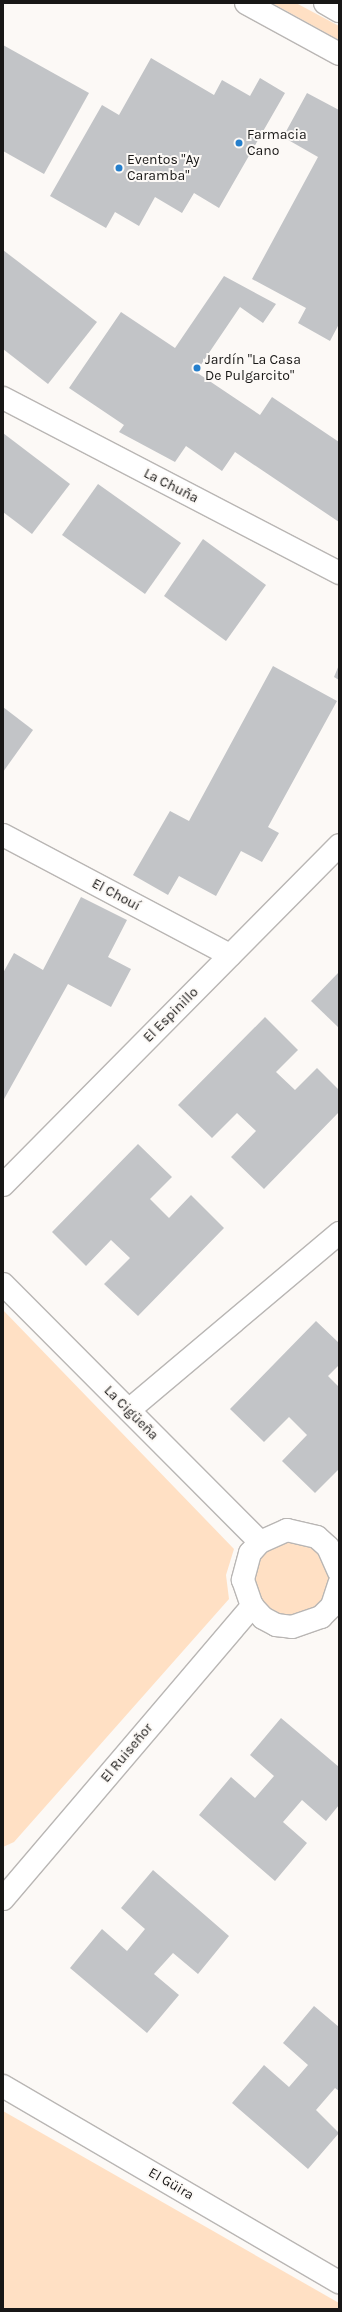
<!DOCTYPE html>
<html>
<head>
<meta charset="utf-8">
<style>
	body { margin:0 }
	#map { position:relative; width:342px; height:2312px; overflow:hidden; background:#fcf9f6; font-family:Karla,sans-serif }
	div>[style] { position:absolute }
	.green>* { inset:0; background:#ffe0c4 }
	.round { border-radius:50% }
	.building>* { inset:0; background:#c2c4c7 }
	.roads { filter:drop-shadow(1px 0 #b9b6b4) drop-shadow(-1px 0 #b9b6b4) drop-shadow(0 1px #b9b6b4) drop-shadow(0 -1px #b9b6b4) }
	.minor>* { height:22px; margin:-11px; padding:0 11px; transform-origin:11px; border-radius:11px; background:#fff }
	.major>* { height:22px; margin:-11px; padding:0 11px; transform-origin:11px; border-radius:11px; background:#fff }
	.dots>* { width:11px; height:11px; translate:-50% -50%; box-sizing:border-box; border:2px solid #fcf9f6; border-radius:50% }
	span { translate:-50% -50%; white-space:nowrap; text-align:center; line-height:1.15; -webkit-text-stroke:4px #fcf9f6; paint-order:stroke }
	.poi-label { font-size:14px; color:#181716 }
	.left { translate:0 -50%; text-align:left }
	.street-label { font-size:14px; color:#181716 }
	.frame { position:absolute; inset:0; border:4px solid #181716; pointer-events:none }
</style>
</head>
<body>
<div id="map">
	<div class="green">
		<i style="clip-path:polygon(272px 3px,296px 3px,339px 26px,339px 40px)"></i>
		<i style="clip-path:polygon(3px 1310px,234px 1549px,226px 1575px,229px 1599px,14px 1842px,3px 1847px)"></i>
		<i class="round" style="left:254px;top:1541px;width:76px;height:76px"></i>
		<i style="clip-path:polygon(3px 2111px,339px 2303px,339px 2309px,3px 2309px)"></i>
	</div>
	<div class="building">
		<i style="clip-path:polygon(3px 45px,89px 93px,44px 174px,3px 151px)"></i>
		<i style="clip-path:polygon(151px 58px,214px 95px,222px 80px,250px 96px,260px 78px,285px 93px,219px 208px,194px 193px,182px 213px,155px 197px,139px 226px,115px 212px,106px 228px,50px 196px,102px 105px,119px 115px)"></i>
		<i style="clip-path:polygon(307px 93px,339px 110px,339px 324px,330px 341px,298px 323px,306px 308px,252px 279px,318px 157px,283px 137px)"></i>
		<i style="clip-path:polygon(3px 250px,97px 322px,48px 384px,3px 349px)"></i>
		<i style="clip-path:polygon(224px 276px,276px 304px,263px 323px,240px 307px,196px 372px,260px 415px,272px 397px,339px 442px,339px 522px,235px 452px,222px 471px,186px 446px,175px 462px,119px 432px,124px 425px,69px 388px,121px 312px,175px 348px)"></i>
		<i style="clip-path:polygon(3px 433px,70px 484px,32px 534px,3px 512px)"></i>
		<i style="clip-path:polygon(98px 484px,181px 543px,145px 594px,62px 535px)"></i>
		<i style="clip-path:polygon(203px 539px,266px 585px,226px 641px,164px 596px)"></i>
		<i style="clip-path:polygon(339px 665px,339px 680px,334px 677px)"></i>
		<i style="clip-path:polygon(273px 666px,337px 701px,268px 827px,279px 833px,262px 862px,241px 851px,216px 896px,179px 876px,168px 895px,133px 875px,170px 811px,189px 821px)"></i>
		<i style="clip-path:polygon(3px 707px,33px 730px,3px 772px)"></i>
		<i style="clip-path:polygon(81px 897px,127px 920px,108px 957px,131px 969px,111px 1007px,68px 984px,3px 1101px,3px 973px,14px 953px,43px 970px)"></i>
		<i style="clip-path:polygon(339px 972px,339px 1028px,311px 1001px)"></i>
		<i style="clip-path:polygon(265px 1017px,298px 1050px,276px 1072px,295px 1090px,317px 1068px,339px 1090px,339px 1112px,264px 1189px,231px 1157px,256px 1131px,237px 1113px,212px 1138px,178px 1105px)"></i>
		<i style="clip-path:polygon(138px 1144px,172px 1177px,150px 1199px,169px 1218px,191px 1195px,224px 1228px,138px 1316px,104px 1284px,130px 1258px,111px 1240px,86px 1266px,52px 1232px)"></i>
		<i style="clip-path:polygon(316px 1321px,339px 1343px,339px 1365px,328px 1376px,339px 1387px,339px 1469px,315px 1493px,282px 1461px,307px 1435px,289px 1417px,264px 1442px,230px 1409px)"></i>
		<i style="clip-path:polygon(281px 1718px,339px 1767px,339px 1805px,326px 1821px,302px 1800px,283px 1822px,307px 1843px,275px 1881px,199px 1815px,231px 1777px,255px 1798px,274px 1776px,250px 1755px)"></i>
		<i style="clip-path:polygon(153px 1870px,229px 1936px,198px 1974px,173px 1953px,154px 1974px,179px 1995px,147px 2033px,70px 1968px,102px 1929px,127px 1951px,145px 1929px,121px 1908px)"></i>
		<i style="clip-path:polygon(314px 2006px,339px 2027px,339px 2091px,335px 2088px,316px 2110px,339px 2133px,308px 2169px,232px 2103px,264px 2065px,289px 2087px,308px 2065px,283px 2043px)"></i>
	</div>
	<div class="roads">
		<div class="minor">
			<i style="left:3px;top:398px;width:379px;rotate:27.5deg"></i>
			<i style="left:3px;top:835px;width:257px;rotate:27.9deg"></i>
			<i style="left:3px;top:1185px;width:478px;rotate:-45.3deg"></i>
			<i style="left:3px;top:1284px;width:364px;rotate:45.1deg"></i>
			<i style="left:129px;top:1410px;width:275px;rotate:-40.1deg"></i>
			<i style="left:339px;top:1572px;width:27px;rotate:-114deg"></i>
			<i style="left:328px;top:1547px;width:15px;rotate:-138deg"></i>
			<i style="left:317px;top:1537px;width:31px;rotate:-167deg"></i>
			<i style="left:287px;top:1530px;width:30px;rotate:156deg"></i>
			<i style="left:260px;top:1542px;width:15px;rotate:132deg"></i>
			<i style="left:250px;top:1553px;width:28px;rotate:105deg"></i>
			<i style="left:243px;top:1580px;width:28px;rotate:71deg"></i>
			<i style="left:252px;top:1606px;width:16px;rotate:47deg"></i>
			<i style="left:263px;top:1618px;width:15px;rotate:28deg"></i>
			<i style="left:276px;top:1625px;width:16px;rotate:7deg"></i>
			<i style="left:292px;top:1627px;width:31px;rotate:-19deg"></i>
			<i style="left:321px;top:1617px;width:16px;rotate:-45deg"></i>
			<i style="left:332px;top:1606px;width:23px;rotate:-72deg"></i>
			<i style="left:3px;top:1899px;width:385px;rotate:-49.6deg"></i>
			<i style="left:3px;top:2086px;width:389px;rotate:30.3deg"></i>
		</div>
		<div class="major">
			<i style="left:246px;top:3px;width:106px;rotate:28.7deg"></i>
			<i style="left:325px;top:3px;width:16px;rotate:30deg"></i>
		</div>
	</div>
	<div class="dots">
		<i style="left:239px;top:143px;background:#257fcc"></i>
		<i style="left:119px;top:168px;background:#257fcc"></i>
		<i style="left:197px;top:368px;background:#257fcc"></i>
	</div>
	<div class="poi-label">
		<span class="left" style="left:247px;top:143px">Farmacia<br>Cano</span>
		<span class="left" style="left:127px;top:168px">Eventos "Ay<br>Caramba"</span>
		<span class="left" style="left:205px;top:368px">Jardín "La Casa<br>De Pulgarcito"</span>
	</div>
	<div class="street-label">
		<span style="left:171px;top:486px;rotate:27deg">La Chuña</span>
		<span style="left:116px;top:895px;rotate:28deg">El Chouí</span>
		<span style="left:171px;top:1015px;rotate:-45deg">El Espinillo</span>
		<span style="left:131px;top:1413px;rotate:45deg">La Cigüeña</span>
		<span style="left:127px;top:1753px;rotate:-50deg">El Ruiseñor</span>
		<span style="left:171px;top:2184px;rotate:30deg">El Güira</span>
	</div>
	<div class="frame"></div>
</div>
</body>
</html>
